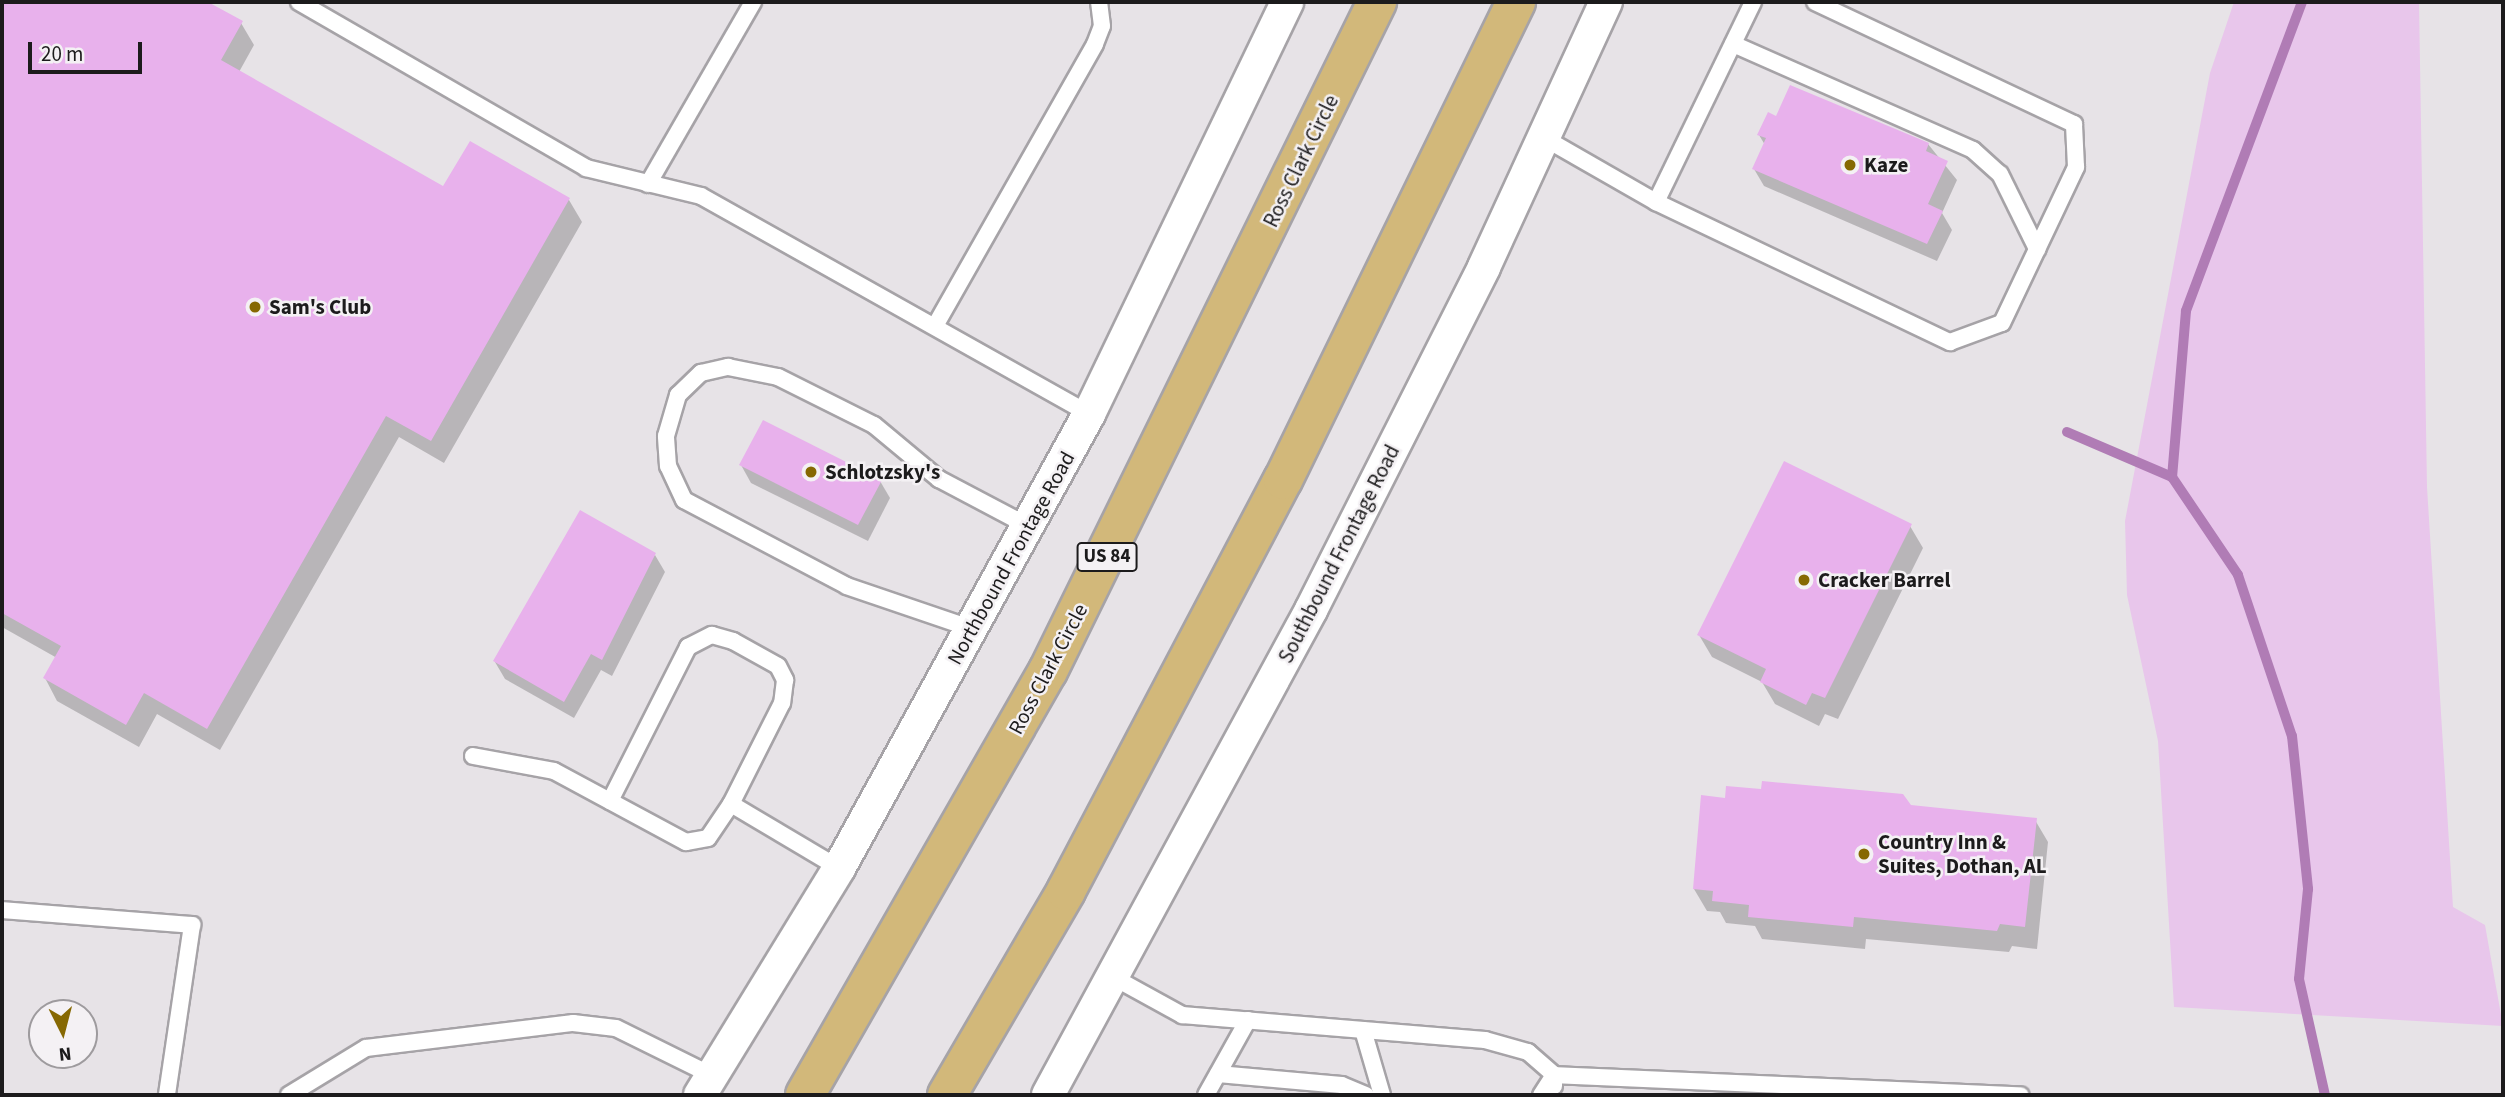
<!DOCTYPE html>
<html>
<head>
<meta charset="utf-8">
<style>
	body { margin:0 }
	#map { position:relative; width:2505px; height:1097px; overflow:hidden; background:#e7e3e7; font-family:"Source Sans 3",sans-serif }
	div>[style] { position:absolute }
	.green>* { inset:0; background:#e8c6eb }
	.shadow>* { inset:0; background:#0003 }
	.stream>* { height:10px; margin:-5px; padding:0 5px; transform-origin:5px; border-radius:5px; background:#b07cb5 }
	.building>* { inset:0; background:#e8b1ec }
	.roads { filter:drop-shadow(2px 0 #a6a3a7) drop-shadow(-2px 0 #a6a3a7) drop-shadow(0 2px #a6a3a7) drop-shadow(0 -2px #a6a3a7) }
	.service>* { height:16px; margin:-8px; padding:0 8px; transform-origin:8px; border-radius:8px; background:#fff }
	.minor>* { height:32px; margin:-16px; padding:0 16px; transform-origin:16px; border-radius:16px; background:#fff }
	.trunk>* { height:38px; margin:-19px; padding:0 19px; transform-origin:19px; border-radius:19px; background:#d2b87a }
	.dots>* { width:19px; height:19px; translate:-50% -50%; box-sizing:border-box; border:4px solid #f4f1f4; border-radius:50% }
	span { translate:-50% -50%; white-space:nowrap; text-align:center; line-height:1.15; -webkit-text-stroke:5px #f4f1f4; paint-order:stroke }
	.shield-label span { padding:2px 5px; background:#f4f1f4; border:2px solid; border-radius:5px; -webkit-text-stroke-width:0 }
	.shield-label { font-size:19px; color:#1c1b1c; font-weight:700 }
	.street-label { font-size:21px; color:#1c1b1c }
	.poi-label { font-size:21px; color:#1c1b1c; font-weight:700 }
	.left { translate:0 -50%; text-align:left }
	.frame { position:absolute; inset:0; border:4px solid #1c1b1c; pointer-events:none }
	.north { position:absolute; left:28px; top:999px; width:70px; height:70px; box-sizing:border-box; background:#f4f1f4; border:2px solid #9e9b9e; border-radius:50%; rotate:174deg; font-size:19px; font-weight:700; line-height:28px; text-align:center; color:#1c1b1c }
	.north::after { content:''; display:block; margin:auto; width:24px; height:32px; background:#866802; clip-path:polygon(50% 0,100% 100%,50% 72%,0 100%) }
	.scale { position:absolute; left:28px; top:42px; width:114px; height:32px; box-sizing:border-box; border:4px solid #1c1b1c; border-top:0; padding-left:9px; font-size:21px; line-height:24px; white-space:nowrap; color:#1c1b1c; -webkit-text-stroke:5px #f4f1f4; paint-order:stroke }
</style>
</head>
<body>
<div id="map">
	<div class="green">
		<i style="clip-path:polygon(2234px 2px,2419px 2px,2427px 487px,2453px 907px,2485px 925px,2503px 1026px,2174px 1007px,2158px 741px,2127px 595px,2125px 521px,2210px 73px)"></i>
	</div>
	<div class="shadow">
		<i style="clip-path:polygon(2px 2px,205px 2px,241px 23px,254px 45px,239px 72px,444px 189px,569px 200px,582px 222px,444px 463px,399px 437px,220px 750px,157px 714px,139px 747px,57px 701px,45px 678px,57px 658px,2px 627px)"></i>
		<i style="clip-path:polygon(1777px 118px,1928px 144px,1957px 180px,1942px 213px,1952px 230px,1937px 261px,1764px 186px,1754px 169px,1765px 145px,1759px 135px)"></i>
		<i style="clip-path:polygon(741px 465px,880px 481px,890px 498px,868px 541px,751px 483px)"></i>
		<i style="clip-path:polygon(1910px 526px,1923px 548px,1838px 719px,1825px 714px,1819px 726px,1775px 704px,1762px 682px,1712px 657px,1699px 635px)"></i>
		<i style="clip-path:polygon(655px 555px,665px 572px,612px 676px,601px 670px,574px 718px,505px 679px,495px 662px)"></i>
		<i style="clip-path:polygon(1910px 807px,2035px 820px,2048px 842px,2037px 949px,2012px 946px,2009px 952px,1866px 939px,1865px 949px,1762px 939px,1755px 926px,1726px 923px,1720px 912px,1707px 911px,1694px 889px)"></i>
	</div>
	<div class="stream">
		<i style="left:2302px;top:2px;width:330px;rotate:110.6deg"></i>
		<i style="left:2186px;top:311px;width:167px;rotate:94.8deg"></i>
		<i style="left:2172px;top:477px;width:118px;rotate:56deg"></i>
		<i style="left:2238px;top:575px;width:170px;rotate:71.5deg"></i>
		<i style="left:2292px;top:736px;width:154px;rotate:84deg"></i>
		<i style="left:2308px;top:889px;width:90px;rotate:95.7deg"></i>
		<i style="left:2299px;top:979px;width:119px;rotate:77.4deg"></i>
		<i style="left:2067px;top:432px;width:114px;rotate:23.2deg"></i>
	</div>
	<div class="building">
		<i style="clip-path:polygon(2px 2px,208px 2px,243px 21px,221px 60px,443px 186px,470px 141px,570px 198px,431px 441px,386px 416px,207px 729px,144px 693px,126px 725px,43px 678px,61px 646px,2px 613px)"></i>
		<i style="clip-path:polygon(1790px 85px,1929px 143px,1926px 151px,1948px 161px,1928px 204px,1943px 211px,1927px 244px,1752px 169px,1766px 138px,1757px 135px,1768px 112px,1776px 116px)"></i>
		<i style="clip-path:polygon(763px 420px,882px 480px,858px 525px,739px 465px)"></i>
		<i style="clip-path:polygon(1784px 461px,1912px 524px,1825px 698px,1812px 693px,1806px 705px,1760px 682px,1766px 669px,1697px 635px)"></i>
		<i style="clip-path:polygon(580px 510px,656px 553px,602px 660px,591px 654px,564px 702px,493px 661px)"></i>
		<i style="clip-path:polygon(1762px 781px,1903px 794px,1911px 805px,2037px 818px,2025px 927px,2000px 924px,1997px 931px,1854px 917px,1853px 927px,1748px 917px,1749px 905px,1712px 901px,1713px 891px,1693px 889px,1701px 795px,1725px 798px,1726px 786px,1761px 789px)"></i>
	</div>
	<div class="roads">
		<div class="service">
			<i style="left:299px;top:2px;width:332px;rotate:30deg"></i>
			<i style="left:586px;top:168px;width:118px;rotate:13.7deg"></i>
			<i style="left:701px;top:196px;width:445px;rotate:29.3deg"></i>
			<i style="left:1733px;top:44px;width:262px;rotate:23.8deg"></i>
			<i style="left:1973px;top:150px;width:36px;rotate:42deg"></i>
			<i style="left:2000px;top:174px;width:84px;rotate:63.7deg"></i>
			<i style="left:1546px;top:139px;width:127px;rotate:29.8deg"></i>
			<i style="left:1656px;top:202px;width:326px;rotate:25.5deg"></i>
			<i style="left:1950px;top:342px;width:55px;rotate:-20.1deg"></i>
			<i style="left:2002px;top:323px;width:173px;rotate:-64.6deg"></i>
			<i style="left:2076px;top:167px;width:43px;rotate:-92.7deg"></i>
			<i style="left:2074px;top:124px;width:286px;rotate:-154.8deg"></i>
			<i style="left:648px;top:184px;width:210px;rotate:-60deg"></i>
			<i style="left:1656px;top:202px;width:222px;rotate:-64.1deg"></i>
			<i style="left:935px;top:326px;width:324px;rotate:-60.4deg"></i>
			<i style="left:1095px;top:44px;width:19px;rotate:-69deg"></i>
			<i style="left:1102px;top:26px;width:24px;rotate:-97deg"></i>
			<i style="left:973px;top:629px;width:133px;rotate:-161.2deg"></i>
			<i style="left:847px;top:586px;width:184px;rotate:-152.2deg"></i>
			<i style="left:684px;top:500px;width:38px;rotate:-115deg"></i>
			<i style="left:668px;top:466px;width:30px;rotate:-94deg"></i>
			<i style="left:666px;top:436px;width:43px;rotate:-73.7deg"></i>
			<i style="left:678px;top:395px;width:32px;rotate:-44deg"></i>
			<i style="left:701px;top:373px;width:28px;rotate:-13deg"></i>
			<i style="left:728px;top:367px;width:51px;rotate:11.3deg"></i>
			<i style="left:778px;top:377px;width:107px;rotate:26.6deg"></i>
			<i style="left:874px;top:425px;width:85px;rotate:39.7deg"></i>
			<i style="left:939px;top:479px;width:101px;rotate:27.8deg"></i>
			<i style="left:473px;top:756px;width:82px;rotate:10.5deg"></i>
			<i style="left:554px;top:771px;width:150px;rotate:28.3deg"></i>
			<i style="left:686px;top:842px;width:22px;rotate:-10deg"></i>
			<i style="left:708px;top:838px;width:41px;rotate:-55.9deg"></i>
			<i style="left:610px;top:801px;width:173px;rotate:-63.1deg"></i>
			<i style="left:688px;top:647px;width:27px;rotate:-27deg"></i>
			<i style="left:712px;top:635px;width:22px;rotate:16deg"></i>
			<i style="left:733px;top:641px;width:51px;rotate:29.1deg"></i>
			<i style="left:778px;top:666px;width:16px;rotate:63deg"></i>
			<i style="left:785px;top:680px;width:23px;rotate:97deg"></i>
			<i style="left:782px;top:703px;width:113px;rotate:116.8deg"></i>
			<i style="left:731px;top:804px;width:126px;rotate:30.7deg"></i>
			<i style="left:2px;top:910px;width:191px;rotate:4.5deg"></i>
			<i style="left:192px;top:925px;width:172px;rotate:98.4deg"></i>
			<i style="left:1115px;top:978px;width:77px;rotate:28.9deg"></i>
			<i style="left:1182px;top:1015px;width:304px;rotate:4.7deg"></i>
			<i style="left:1485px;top:1040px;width:45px;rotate:15.6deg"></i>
			<i style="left:1528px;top:1052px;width:35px;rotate:41deg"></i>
			<i style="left:1554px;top:1075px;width:11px;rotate:90deg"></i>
			<i style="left:1363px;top:1030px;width:68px;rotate:73.7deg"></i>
			<i style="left:1218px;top:1074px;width:124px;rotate:5.1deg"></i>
			<i style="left:1342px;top:1085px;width:26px;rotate:23deg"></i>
			<i style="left:289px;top:1095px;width:90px;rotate:-31.4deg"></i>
			<i style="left:366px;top:1048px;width:209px;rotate:-6.9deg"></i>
			<i style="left:573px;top:1023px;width:43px;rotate:6.6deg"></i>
			<i style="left:616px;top:1028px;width:108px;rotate:26.3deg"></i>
			<i style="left:1206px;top:1095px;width:86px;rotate:-60.8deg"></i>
			<i style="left:1541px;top:1095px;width:24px;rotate:-57deg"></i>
			<i style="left:1554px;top:1075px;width:467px;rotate:2.5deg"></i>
		</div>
		<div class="minor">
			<i style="left:700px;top:1095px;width:266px;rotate:-58.5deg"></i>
			<i style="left:839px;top:868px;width:518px;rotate:-61.16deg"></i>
			<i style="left:1089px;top:414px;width:457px;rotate:-64.3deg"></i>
			<i style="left:1048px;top:1095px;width:552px;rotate:-61.53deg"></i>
			<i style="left:1311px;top:610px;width:384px;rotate:-63.2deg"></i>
			<i style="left:1484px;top:267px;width:292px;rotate:-65.3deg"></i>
		</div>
		<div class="trunk">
			<i style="left:805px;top:1095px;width:489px;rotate:-60.2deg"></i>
			<i style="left:1048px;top:671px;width:746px;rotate:-63.81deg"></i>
			<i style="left:947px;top:1095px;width:236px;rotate:-59.7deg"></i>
			<i style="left:1066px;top:891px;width:465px;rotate:-62.2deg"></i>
			<i style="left:1283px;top:480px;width:532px;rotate:-64.01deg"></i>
		</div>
	</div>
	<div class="dots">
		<i style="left:1850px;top:165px;background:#866802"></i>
		<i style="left:255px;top:307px;background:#866802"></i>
		<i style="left:811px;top:472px;background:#866802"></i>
		<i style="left:1804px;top:580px;background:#866802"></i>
		<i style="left:1864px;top:854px;background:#866802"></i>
	</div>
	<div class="shield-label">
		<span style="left:1107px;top:557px">US 84</span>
	</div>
	<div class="street-label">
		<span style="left:1301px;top:161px;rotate:-64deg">Ross Clark Circle</span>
		<span style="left:1339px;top:554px;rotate:-63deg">Southbound Frontage Road</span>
		<span style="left:1011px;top:558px;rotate:-61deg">Northbound Frontage Road</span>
		<span style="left:1048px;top:669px;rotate:-62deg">Ross Clark Circle</span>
	</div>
	<div class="poi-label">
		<span class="left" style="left:1864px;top:165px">Kaze</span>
		<span class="left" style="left:269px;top:307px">Sam's Club</span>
		<span class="left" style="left:825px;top:472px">Schlotzsky's</span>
		<span class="left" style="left:1818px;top:580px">Cracker Barrel</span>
		<span class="left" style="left:1878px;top:854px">Country Inn &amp;<br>Suites, Dothan, AL</span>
	</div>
	<div class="frame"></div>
	<div class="north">N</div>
	<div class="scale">20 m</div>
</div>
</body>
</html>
